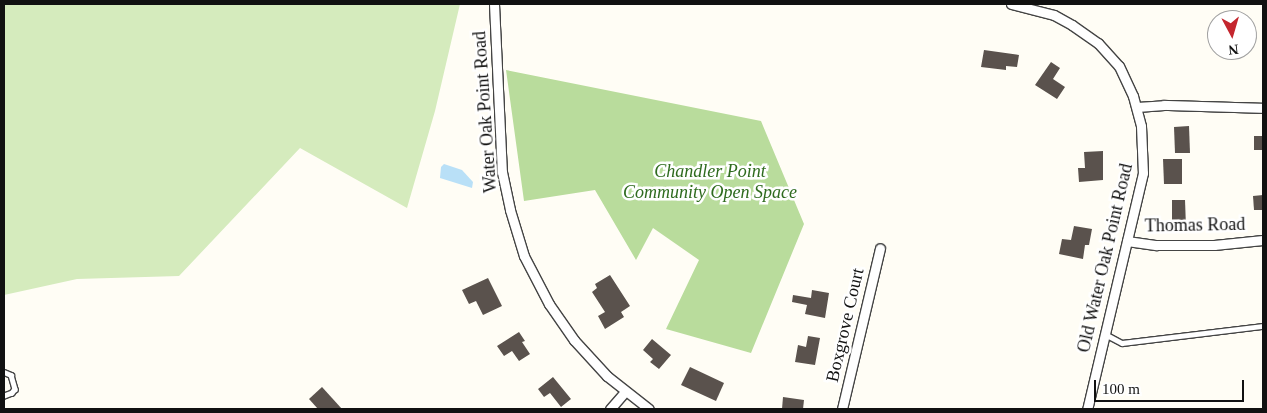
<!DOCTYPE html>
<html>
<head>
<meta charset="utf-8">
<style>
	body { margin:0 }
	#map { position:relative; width:1267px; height:413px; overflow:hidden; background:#fffdf5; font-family:Georgia,serif }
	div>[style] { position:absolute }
	.green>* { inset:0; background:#d5ebbd }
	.forest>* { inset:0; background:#b9dc9c }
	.water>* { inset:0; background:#b9e0f7 }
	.building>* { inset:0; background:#5a524d }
	.roads { filter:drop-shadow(1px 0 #444) drop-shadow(-1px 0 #444) drop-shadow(0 1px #444) drop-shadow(0 -1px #444) }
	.lane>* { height:4.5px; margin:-2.25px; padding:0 2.25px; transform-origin:2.25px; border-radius:2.25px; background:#fff }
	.street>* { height:9px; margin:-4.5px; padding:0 4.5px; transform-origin:4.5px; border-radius:4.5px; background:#fff }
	span { translate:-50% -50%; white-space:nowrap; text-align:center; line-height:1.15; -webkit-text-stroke:5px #fff; paint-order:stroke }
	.street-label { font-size:18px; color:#111 }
	.park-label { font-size:18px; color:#2f6b1f; font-style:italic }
	.frame { position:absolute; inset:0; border:5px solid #111; pointer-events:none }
	.north { position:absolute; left:1207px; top:10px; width:50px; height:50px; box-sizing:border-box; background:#fff; border:1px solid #a0a0a0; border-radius:50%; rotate:174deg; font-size:14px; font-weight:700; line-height:20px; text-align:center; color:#111 }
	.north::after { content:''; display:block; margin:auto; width:18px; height:22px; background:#c4262e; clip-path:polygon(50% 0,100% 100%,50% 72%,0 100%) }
	.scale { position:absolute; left:1094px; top:380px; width:150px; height:22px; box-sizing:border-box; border:2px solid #111; border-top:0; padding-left:6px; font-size:15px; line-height:18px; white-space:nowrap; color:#111; -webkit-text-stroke:4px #fff; paint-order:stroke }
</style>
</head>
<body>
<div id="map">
	<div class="green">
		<i style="clip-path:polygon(4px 4px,460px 4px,435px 111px,407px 208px,300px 148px,179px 276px,77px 279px,4px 295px)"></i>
	</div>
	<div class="forest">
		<i style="clip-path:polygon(506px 70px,761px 121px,804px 224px,751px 353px,666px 329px,699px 260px,653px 228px,636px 260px,595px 190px,524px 201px)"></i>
	</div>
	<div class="water">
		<i style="clip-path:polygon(444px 164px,462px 170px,473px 182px,472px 188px,440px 178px,441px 167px)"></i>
	</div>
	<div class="building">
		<i style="clip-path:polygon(984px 50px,1019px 55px,1017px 67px,1006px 66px,1006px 70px,981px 67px)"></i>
		<i style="clip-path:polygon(1051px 62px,1060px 68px,1053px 79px,1065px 87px,1057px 99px,1035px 85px)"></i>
		<i style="clip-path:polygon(1189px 126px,1190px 153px,1175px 153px,1174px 127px)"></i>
		<i style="clip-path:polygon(1254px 136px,1263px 136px,1263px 150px,1254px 150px)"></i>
		<i style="clip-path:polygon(1103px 151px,1103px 180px,1079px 182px,1078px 168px,1085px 168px,1084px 152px)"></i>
		<i style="clip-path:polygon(1163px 159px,1182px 159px,1182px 184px,1164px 184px)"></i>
		<i style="clip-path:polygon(1263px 195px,1263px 210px,1254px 210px,1253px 196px)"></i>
		<i style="clip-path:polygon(1172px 200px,1185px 200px,1186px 227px,1172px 227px)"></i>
		<i style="clip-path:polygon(1074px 226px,1092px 229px,1089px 245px,1085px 245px,1083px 259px,1059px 254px,1062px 239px,1071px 240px)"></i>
		<i style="clip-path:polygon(610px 275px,630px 306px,621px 312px,624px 317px,605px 329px,598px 316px,605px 312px,592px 292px,597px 288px,595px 284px)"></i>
		<i style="clip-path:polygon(488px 278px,502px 306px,483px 315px,476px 301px,469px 304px,462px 290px)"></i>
		<i style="clip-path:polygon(812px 290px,829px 293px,825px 318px,805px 314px,807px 305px,792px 302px,793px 295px,811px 298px)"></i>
		<i style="clip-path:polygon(519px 332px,525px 341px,522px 342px,530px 354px,519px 361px,512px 351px,504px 356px,497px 346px)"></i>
		<i style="clip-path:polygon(808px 336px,820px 338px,815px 365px,795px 362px,798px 345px,806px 347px)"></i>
		<i style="clip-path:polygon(652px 339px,671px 355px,659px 369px,650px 362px,653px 359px,643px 350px)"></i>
		<i style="clip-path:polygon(690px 367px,724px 383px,716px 401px,681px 385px)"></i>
		<i style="clip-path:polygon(553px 377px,571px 399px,561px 407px,550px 393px,544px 397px,538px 389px)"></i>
		<i style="clip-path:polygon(322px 387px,342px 409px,318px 409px,309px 399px)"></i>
		<i style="clip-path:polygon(783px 397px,804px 400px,803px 409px,782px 409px)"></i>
	</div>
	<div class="roads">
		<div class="lane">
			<i style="left:1105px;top:334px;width:19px;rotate:28deg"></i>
			<i style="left:1122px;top:343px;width:142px;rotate:-6.9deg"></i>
			<i style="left:4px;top:372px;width:8px;rotate:23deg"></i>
			<i style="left:11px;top:375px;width:15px;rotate:74deg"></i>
			<i style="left:15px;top:389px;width:5px;rotate:127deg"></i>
			<i style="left:12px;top:393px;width:9px;rotate:159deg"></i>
		</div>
		<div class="street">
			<i style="left:494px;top:4px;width:168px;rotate:87.3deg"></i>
			<i style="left:502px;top:172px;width:39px;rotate:78deg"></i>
			<i style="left:510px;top:210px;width:48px;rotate:73.1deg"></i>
			<i style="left:524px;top:256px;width:54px;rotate:62.5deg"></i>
			<i style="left:549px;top:304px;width:44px;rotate:55.2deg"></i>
			<i style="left:574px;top:340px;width:49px;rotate:47.5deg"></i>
			<i style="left:607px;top:376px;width:53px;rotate:38.2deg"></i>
			<i style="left:1011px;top:4px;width:44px;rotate:14.3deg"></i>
			<i style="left:1054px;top:15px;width:21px;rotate:29deg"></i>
			<i style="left:1072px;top:25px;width:32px;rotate:35deg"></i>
			<i style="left:1098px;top:43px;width:31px;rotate:48deg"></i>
			<i style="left:1119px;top:66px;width:33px;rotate:65deg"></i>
			<i style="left:1133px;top:96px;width:31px;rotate:75deg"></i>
			<i style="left:1141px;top:126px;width:47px;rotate:87.6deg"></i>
			<i style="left:1143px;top:173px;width:243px;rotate:103.3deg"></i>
			<i style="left:1137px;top:107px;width:27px;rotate:-4deg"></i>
			<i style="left:1164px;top:105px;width:99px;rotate:1.7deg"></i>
			<i style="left:1127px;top:241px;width:30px;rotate:8deg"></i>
			<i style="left:1157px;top:245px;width:57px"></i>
			<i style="left:1214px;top:245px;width:49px;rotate:-5.8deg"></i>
			<i style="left:610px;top:409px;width:23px;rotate:-49deg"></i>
			<i style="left:842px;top:409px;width:165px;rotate:-76.7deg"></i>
		</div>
	</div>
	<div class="street-label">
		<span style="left:485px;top:112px;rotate:-94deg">Water Oak Point Road</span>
		<span style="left:1195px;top:225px;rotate:-1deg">Thomas Road</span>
		<span style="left:1105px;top:258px;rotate:-77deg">Old Water Oak Point Road</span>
		<span style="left:845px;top:325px;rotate:-77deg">Boxgrove Court</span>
	</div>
	<div class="park-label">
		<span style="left:710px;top:182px">Chandler Point<br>Community Open Space</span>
	</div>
	<div class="frame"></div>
	<div class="north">N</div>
	<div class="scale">100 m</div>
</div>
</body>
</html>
